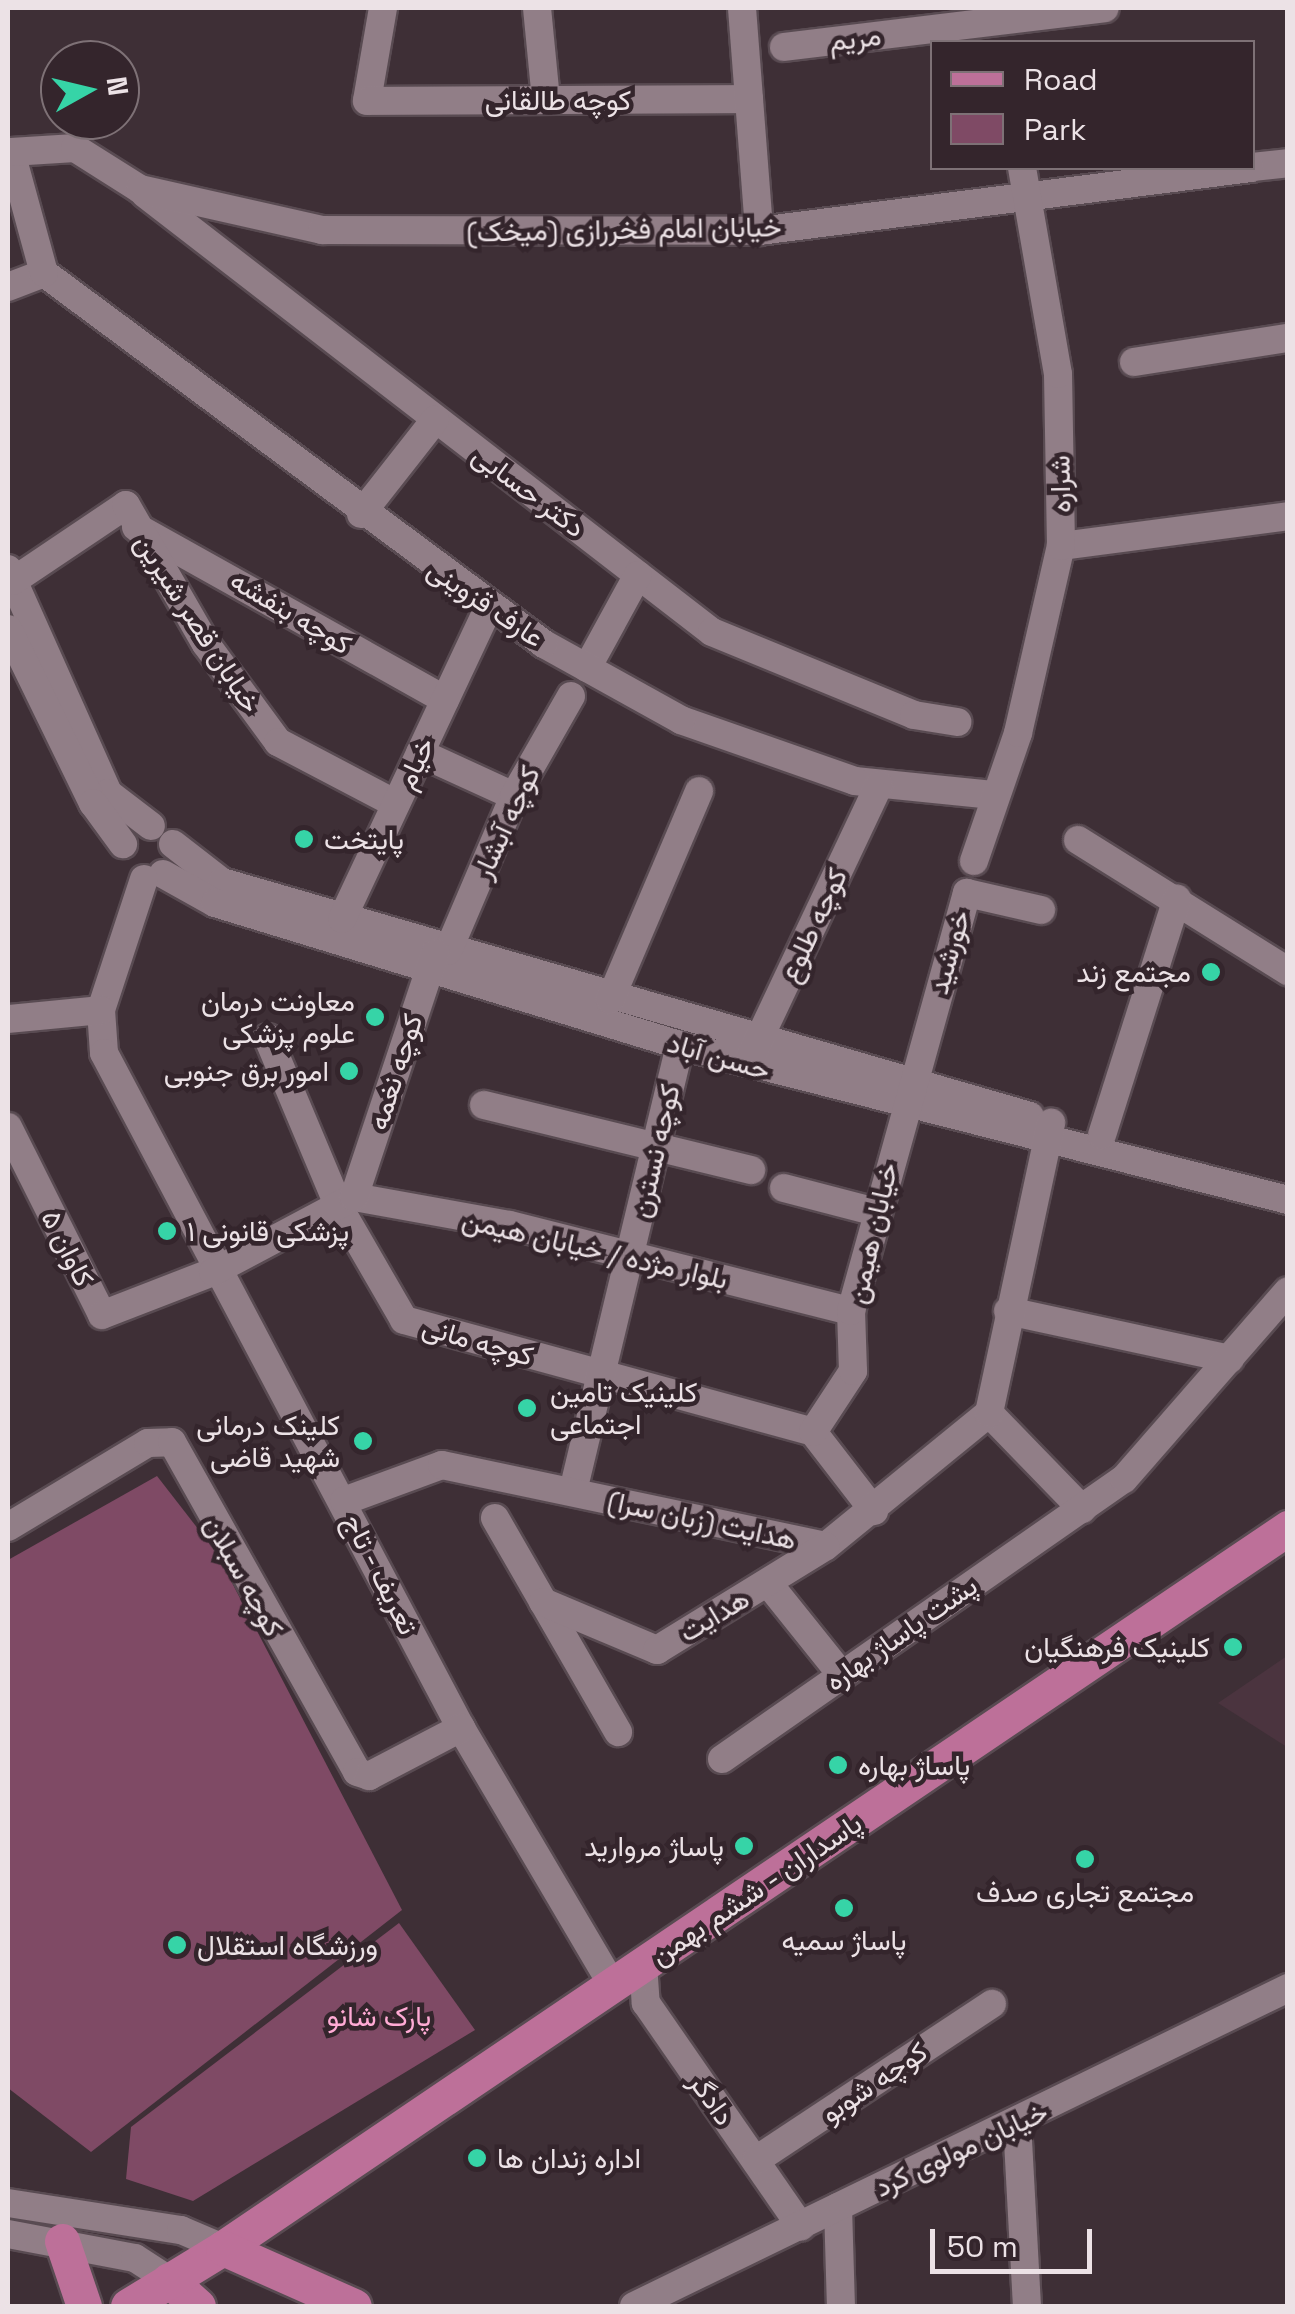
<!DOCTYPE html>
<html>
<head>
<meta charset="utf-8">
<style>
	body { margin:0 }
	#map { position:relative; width:1295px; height:2314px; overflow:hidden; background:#3e2f36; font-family:"Space Grotesk",Vazirmatn,sans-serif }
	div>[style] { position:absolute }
	.built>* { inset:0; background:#4b343f }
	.green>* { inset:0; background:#7f4a65 }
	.roads { filter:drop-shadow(2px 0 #594b52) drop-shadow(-2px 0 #594b52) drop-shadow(0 2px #594b52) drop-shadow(0 -2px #594b52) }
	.minor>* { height:28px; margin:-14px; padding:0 14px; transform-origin:14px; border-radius:14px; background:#917e87 }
	.major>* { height:35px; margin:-17.5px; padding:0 17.5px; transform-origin:17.5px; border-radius:17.5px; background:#bd7099 }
	.dots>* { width:28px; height:28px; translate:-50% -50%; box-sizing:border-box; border:5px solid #34252c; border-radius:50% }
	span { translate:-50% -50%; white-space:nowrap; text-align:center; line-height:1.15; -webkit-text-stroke:9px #34252c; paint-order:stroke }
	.street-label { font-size:28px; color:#ece2e6 }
	.poi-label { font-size:28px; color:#ece2e6 }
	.left { translate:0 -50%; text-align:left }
	.right { translate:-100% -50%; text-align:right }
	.park-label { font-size:28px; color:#ffabd5 }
	.frame { position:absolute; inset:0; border:10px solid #ece2e6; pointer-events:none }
	.legend { position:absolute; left:930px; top:40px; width:325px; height:130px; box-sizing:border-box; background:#34252c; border:2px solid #7e7176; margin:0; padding:12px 18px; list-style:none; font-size:30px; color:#ece2e6 }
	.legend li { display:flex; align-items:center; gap:20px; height:50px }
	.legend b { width:50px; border:2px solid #7e7176 }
	.north { position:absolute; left:40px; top:40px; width:100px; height:100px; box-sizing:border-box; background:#34252c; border:2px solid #7e7176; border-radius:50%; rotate:82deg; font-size:28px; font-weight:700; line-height:40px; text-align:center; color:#ece2e6 }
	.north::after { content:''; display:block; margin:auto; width:35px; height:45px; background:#36d4a7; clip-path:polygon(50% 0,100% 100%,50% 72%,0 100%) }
	.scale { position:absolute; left:930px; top:2229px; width:162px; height:45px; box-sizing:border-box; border:5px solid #ece2e6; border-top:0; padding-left:12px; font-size:30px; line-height:35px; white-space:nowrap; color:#ece2e6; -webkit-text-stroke:8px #34252c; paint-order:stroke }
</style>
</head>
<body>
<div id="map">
	<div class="built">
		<i style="clip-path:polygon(1287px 1656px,1287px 1747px,1218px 1703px)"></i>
	</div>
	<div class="green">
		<i style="clip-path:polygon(157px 1476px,216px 1552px,402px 1910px,91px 2152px,8px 2088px,8px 1560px)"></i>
		<i style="clip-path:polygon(399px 1923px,475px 2030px,193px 2201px,126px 2179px,131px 2127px)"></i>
	</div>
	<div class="roads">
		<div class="minor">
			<i style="left:383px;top:8px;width:94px;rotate:99.8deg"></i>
			<i style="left:367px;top:101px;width:382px;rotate:-0.3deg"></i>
			<i style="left:537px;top:8px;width:92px;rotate:84.4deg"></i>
			<i style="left:742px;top:8px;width:224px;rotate:85.6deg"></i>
			<i style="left:784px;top:47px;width:323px;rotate:-6.9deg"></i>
			<i style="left:1252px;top:167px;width:36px;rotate:-6deg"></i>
			<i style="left:145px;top:194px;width:716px;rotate:37.69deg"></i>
			<i style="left:712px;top:632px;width:218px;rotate:22.3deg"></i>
			<i style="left:914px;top:715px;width:44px;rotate:9.2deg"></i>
			<i style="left:8px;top:287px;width:39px;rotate:-21deg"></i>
			<i style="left:1134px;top:362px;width:156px;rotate:-8.9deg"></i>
			<i style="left:361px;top:514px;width:120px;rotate:-51.8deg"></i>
			<i style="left:136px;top:527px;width:354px;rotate:29.2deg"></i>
			<i style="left:1061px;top:546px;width:229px;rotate:-7.5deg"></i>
			<i style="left:8px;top:569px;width:245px;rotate:65.9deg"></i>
			<i style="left:108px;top:793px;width:54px;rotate:37.5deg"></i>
			<i style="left:13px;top:581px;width:136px;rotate:-33.9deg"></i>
			<i style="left:126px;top:505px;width:160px;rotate:60.1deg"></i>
			<i style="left:206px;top:644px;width:122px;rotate:53.7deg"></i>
			<i style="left:278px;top:742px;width:133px;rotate:27.7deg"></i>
			<i style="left:8px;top:629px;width:194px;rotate:64deg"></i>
			<i style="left:93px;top:803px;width:51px;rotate:53.8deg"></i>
			<i style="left:587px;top:668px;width:106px;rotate:-61.3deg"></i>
			<i style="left:420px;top:753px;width:103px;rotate:24.6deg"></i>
			<i style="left:993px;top:795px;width:139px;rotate:-174.2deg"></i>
			<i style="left:855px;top:781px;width:184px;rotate:-160.7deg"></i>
			<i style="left:681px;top:720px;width:157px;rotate:-151deg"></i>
			<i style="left:544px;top:644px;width:623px;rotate:-143.42deg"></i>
			<i style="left:44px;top:273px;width:125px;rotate:-105.3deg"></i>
			<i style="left:11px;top:152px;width:64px;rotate:-3.6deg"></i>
			<i style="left:75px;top:148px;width:77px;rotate:32.2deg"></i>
			<i style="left:140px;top:189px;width:187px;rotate:12.7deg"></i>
			<i style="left:322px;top:230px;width:437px;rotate:0.1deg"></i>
			<i style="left:759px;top:231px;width:495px;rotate:-7.3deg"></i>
			<i style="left:1078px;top:840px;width:248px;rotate:32deg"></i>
			<i style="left:173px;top:844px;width:62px;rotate:37.8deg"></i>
			<i style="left:222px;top:882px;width:841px;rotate:16.15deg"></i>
			<i style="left:974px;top:861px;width:135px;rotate:-71deg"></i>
			<i style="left:1018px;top:733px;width:192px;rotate:-77.1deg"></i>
			<i style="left:1061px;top:546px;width:172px;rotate:-91deg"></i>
			<i style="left:1058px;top:374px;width:209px;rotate:-99.9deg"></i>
			<i style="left:163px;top:874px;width:60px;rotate:29.1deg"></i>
			<i style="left:215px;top:903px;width:486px;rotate:17deg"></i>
			<i style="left:680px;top:1045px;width:627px;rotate:14.3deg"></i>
			<i style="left:144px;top:879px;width:138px;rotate:108.2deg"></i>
			<i style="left:101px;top:1010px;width:43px;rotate:86deg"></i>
			<i style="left:104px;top:1053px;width:764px;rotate:62.13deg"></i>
			<i style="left:461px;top:1728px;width:297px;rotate:59.5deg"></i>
			<i style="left:342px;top:919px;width:345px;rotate:-64.8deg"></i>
			<i style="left:448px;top:951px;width:168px;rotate:-66.9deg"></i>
			<i style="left:514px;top:796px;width:115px;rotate:-60.3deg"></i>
			<i style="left:610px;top:1000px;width:227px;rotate:-66.9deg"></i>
			<i style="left:8px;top:1019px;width:93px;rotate:-5.5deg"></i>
			<i style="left:268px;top:1038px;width:186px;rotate:67.2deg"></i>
			<i style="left:340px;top:1209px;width:128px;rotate:60deg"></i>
			<i style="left:404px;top:1320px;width:424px;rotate:15.3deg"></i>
			<i style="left:813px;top:1432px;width:100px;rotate:52.3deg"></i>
			<i style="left:750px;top:1058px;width:302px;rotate:-64.7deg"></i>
			<i style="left:484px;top:1105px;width:275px;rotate:13.7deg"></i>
			<i style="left:8px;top:1127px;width:210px;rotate:63.4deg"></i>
			<i style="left:102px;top:1315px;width:119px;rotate:-21.2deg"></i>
			<i style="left:213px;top:1272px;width:160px;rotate:-28deg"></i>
			<i style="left:354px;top:1197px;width:158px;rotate:10.2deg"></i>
			<i style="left:510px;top:1225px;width:352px;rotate:14.2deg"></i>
			<i style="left:1102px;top:1135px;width:248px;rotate:-72.4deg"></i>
			<i style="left:784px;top:1188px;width:95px;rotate:14.6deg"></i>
			<i style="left:354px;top:1197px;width:257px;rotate:-71.6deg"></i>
			<i style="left:1008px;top:1311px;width:227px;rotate:12.2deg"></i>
			<i style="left:989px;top:1413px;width:134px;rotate:45.9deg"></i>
			<i style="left:813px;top:1432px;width:73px;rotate:-56.7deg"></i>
			<i style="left:853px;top:1371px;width:60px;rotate:-91.9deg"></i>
			<i style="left:851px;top:1311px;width:434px;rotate:-74.5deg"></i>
			<i style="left:967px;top:893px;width:76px;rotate:12.9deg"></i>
			<i style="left:573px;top:1491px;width:459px;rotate:-76.5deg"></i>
			<i style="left:344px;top:1501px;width:104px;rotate:-20.2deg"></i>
			<i style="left:442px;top:1465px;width:392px;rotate:11.9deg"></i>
			<i style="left:826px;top:1546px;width:210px;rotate:-39.2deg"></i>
			<i style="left:989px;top:1413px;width:297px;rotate:-77.9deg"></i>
			<i style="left:495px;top:1518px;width:247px;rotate:60.1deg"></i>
			<i style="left:8px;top:1527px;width:163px;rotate:-31deg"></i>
			<i style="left:148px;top:1443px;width:24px;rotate:-2deg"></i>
			<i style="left:172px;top:1442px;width:378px;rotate:60.7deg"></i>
			<i style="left:357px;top:1772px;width:13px;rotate:18deg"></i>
			<i style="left:369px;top:1776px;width:104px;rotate:-27.6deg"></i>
			<i style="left:768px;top:1583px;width:117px;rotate:51.3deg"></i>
			<i style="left:543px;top:1602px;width:124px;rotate:22.8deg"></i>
			<i style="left:657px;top:1650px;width:198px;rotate:-31.6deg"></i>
			<i style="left:722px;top:1759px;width:490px;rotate:-34.9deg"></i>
			<i style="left:1124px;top:1479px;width:249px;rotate:-48.9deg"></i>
			<i style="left:643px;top:1964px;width:39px;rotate:86deg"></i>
			<i style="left:646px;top:2003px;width:272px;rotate:55.3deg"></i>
			<i style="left:1017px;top:2122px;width:184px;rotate:86.9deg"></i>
			<i style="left:756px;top:2160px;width:283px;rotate:-33.5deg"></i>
			<i style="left:8px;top:2203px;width:175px;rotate:8.9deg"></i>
			<i style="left:181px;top:2230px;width:46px;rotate:23.2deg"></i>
			<i style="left:838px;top:2207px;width:99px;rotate:88.3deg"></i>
			<i style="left:8px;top:2234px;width:129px;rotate:10.7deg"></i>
			<i style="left:135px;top:2258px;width:40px;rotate:32.9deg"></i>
			<i style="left:634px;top:2306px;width:727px;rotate:-25.93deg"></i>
		</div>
		<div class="major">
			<i style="left:62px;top:2241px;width:69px;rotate:71.3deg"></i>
			<i style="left:223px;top:2248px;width:1286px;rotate:-34.06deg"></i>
			<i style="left:169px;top:2280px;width:39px;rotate:42deg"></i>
			<i style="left:128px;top:2306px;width:111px;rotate:-31.4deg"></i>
			<i style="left:223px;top:2248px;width:143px;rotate:23.9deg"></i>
		</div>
	</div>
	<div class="dots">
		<i style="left:304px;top:839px;background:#36d4a7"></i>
		<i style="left:1211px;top:972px;background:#36d4a7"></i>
		<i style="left:375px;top:1017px;background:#36d4a7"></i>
		<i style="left:349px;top:1071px;background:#36d4a7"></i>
		<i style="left:167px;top:1231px;background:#36d4a7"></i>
		<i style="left:527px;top:1408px;background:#36d4a7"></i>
		<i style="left:363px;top:1441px;background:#36d4a7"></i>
		<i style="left:1233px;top:1647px;background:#36d4a7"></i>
		<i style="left:838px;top:1765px;background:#36d4a7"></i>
		<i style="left:744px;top:1846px;background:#36d4a7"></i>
		<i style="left:1085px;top:1859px;background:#36d4a7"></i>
		<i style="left:844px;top:1908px;background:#36d4a7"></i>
		<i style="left:177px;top:1945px;background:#36d4a7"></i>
		<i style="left:477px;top:2158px;background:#36d4a7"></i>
	</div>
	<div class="street-label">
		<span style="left:855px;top:38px;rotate:-7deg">مریم</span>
		<span style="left:558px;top:100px">کوچه طالقانی</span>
		<span style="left:624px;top:229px;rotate:-1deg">خیابان امام فخررازی (میخک)</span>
		<span style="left:1060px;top:484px;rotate:-91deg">شراره</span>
		<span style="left:529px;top:491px;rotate:37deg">دکتر حسابی</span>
		<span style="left:486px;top:603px;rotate:34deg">عارف قزوینی</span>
		<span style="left:291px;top:612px;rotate:31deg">کوچه بنفشه</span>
		<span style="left:198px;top:623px;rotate:57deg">خیابان قصر شیرین</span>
		<span style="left:415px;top:763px;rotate:-65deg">خیام</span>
		<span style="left:506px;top:822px;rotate:-65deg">کوچه آبشار</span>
		<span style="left:813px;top:925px;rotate:-65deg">کوچه طلوع</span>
		<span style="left:949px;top:952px;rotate:-74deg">خورشید</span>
		<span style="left:719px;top:1056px;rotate:16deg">حسن آباد</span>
		<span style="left:395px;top:1072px;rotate:-72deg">کوچه نغمه</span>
		<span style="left:655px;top:1151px;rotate:-77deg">کوچه نسترن</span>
		<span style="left:872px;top:1233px;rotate:-77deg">خیابان هیمن</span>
		<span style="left:68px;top:1248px;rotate:63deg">کاوان ۵</span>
		<span style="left:595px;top:1249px;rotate:13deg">بلوار مژده / خیابان هیمن</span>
		<span style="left:478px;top:1341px;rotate:16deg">کوچه مانی</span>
		<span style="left:702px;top:1520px;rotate:12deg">هدایت (زبان سرا)</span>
		<span style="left:381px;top:1574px;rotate:63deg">تعریف - تاج</span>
		<span style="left:244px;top:1576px;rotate:61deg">کوچه سبلان</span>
		<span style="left:714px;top:1615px;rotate:-31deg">هدایت</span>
		<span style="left:901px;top:1633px;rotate:-35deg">پشت پاساژ بهاره</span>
		<span style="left:756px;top:1889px;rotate:-34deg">پاسداران - ششم بهمن</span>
		<span style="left:874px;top:2082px;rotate:-34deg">کوچه شوبو</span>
		<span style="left:712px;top:2099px;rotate:55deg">دادگر</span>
		<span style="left:961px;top:2149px;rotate:-25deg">خیابان مولوی کرد</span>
	</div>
	<div class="poi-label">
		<span class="left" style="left:324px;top:839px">پایتخت</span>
		<span class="right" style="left:1191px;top:972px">مجتمع زند</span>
		<span class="right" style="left:355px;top:1017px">معاونت درمان<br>علوم پزشکی</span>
		<span class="right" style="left:329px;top:1071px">امور برق جنوبی</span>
		<span class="left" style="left:187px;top:1231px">پزشکی قانونی ۱</span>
		<span class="left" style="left:550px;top:1408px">کلینیک تامین<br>اجتماعی</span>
		<span class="right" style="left:340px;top:1441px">کلینک درمانی<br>شهید قاضی</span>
		<span class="right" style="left:1210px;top:1647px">کلینیک فرهنگیان</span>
		<span class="left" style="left:858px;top:1765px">پاساژ بهاره</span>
		<span class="right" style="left:724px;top:1846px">پاساژ مروارید</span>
		<span style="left:1085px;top:1892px">مجتمع تجاری صدف</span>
		<span style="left:844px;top:1940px">پاساژ سمیه</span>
		<span class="left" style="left:197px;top:1945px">ورزشگاه استقلال</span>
		<span class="left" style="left:497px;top:2158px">اداره زندان ها</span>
	</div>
	<div class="park-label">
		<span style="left:379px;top:2016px">پارک شانو</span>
	</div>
	<div class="frame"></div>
	<ul class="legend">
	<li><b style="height:12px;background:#bd7099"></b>Road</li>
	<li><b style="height:28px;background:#7f4a65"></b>Park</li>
	</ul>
	<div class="north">N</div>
	<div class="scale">50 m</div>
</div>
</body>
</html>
